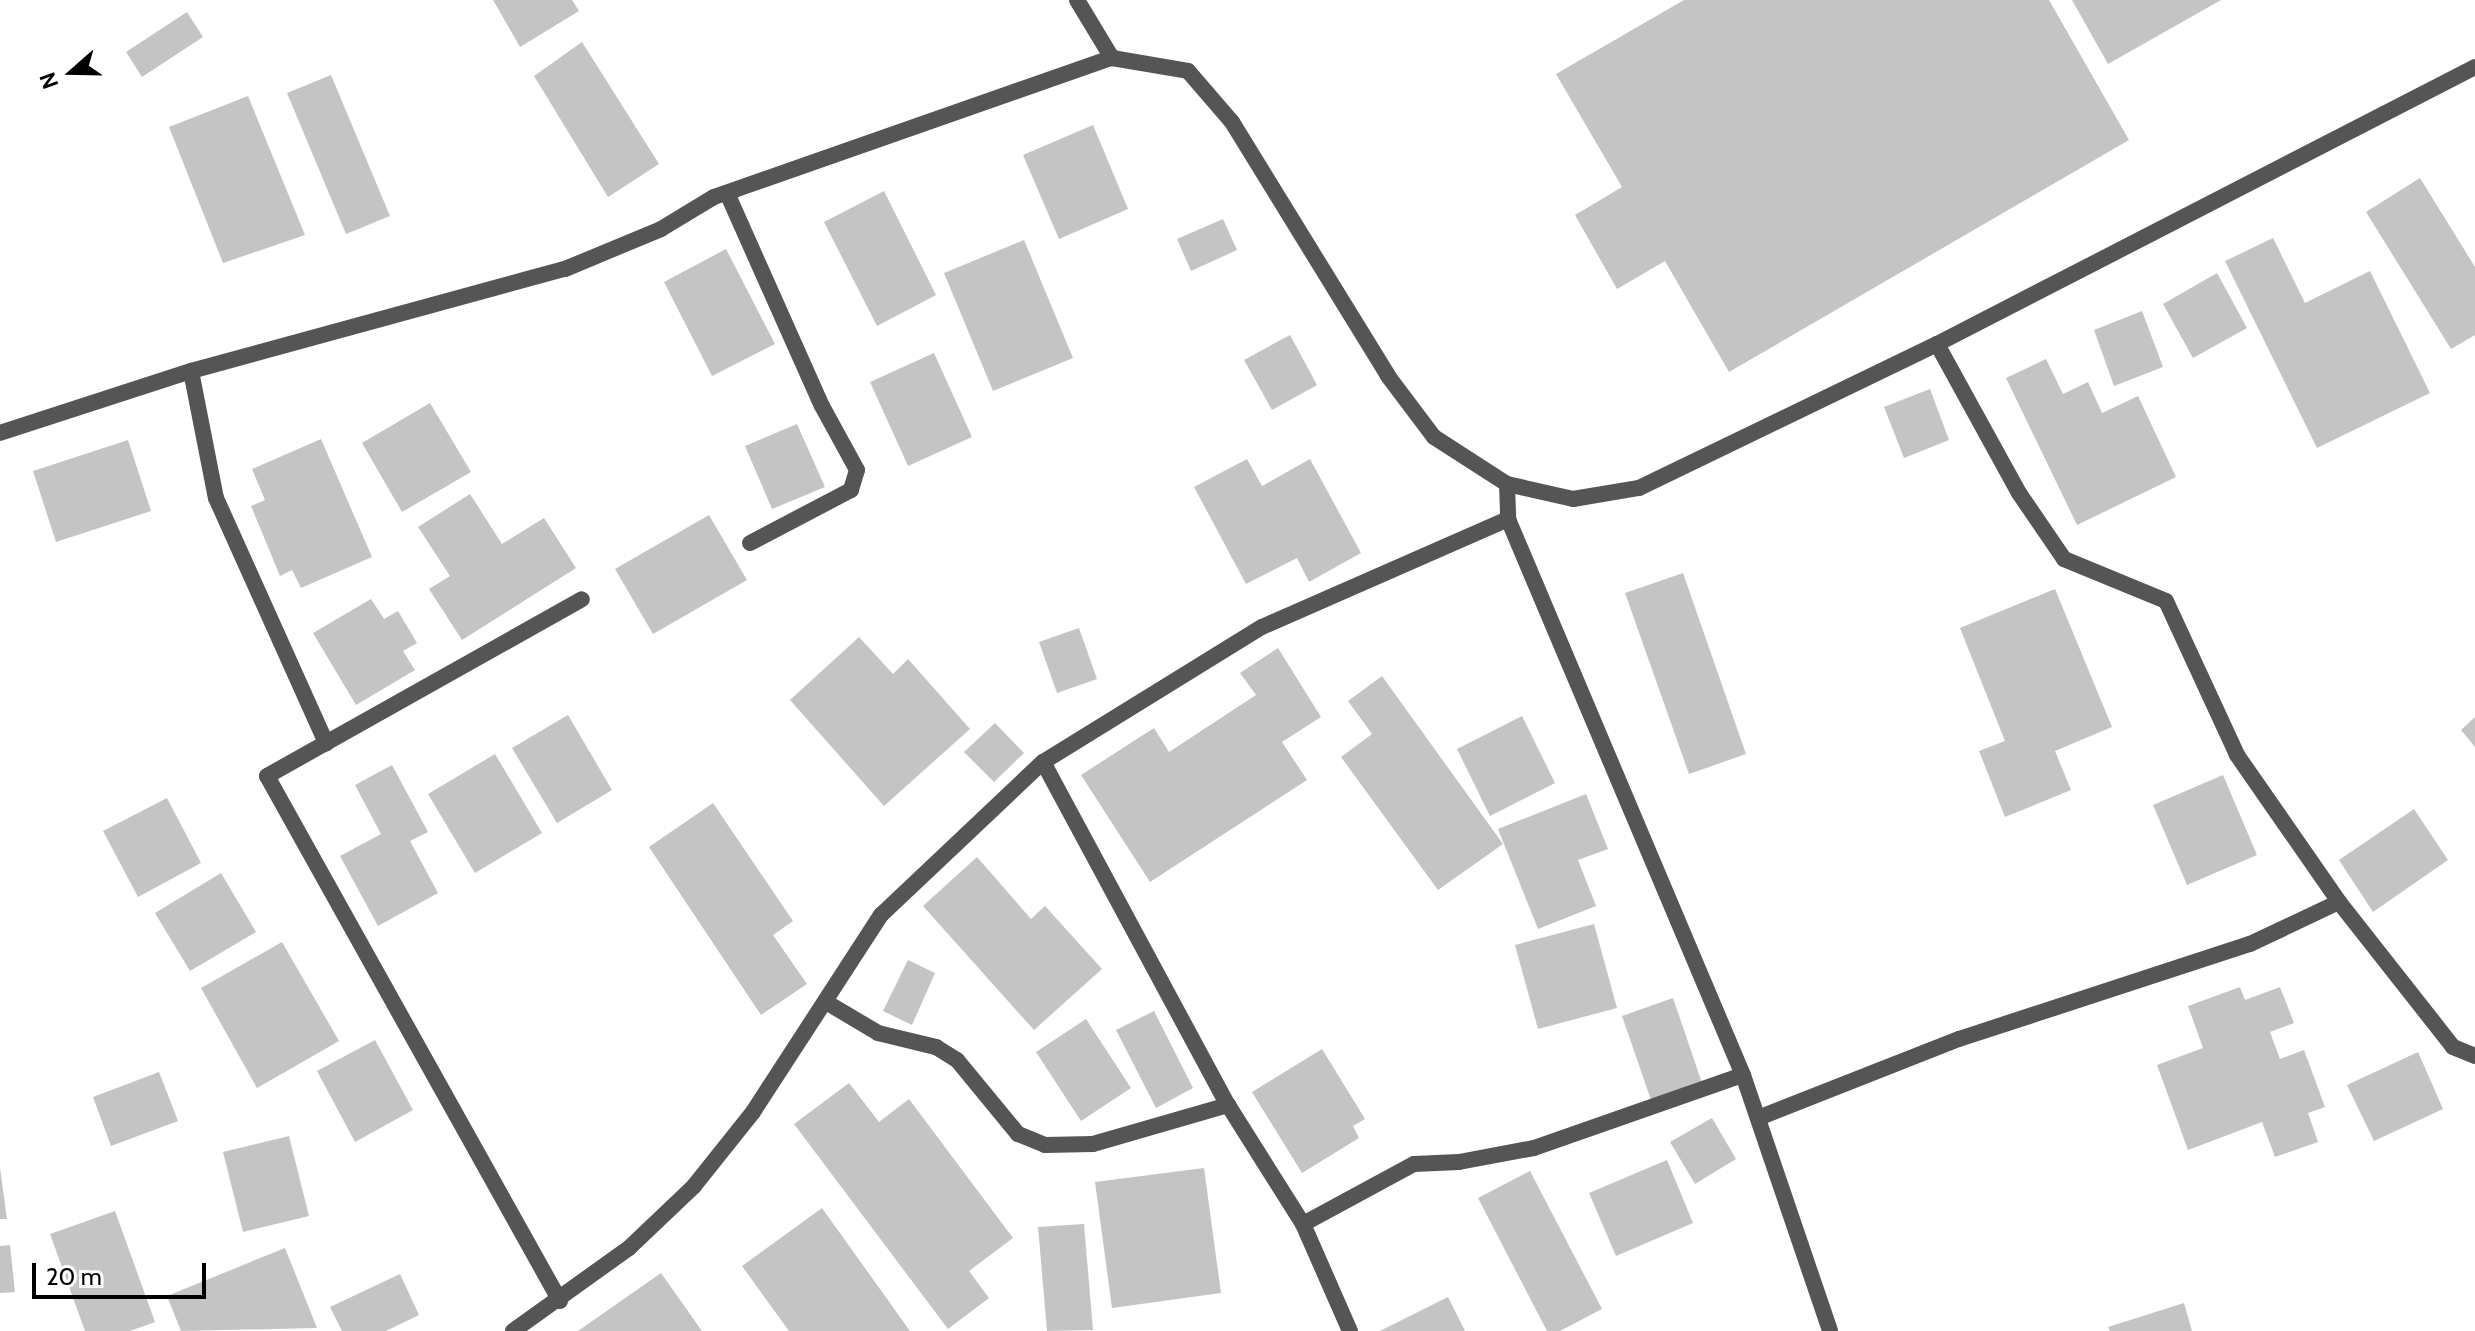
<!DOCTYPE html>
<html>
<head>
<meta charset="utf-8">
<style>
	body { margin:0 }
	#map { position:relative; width:2475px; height:1331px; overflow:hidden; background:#fff; font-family:Cabin,sans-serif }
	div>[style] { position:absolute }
	.building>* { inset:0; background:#c4c4c4 }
	.minor>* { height:16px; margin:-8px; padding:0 8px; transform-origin:8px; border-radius:8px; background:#555 }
	.tertiary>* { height:16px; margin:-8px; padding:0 8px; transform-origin:8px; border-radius:8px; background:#555 }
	span { translate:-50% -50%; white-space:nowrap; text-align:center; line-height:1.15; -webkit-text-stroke:7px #fff; paint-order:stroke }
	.north { position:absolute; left:32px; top:32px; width:80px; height:80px; -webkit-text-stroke:6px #fff; paint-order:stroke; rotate:250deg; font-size:22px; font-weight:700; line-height:32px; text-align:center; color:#000 }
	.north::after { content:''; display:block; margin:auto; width:28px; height:36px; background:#000; clip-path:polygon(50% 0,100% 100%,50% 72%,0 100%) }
	.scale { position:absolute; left:32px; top:1263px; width:174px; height:36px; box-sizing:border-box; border:4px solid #000; border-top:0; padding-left:10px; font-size:24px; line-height:28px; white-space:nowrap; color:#000; -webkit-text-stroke:6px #fff; paint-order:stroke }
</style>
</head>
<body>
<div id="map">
	<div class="building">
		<i style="clip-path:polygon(493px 0,572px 0,579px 11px,520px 47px)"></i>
		<i style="clip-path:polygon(1684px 0,2049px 0,2129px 140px,1729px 372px,1665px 261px,1617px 289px,1575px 215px,1622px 187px,1556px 74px)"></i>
		<i style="clip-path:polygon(2072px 0,2221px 0,2108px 64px)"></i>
		<i style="clip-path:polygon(187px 12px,203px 37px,142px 77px,126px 52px)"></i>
		<i style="clip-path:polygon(582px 42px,659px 164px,608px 197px,534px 76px)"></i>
		<i style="clip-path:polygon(331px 75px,390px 216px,346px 234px,287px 93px)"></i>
		<i style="clip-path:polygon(248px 96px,305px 235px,223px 263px,169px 127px)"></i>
		<i style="clip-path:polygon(1093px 125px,1128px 209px,1059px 239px,1023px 155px)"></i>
		<i style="clip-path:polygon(2420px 178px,2475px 267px,2475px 335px,2451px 349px,2366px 212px)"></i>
		<i style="clip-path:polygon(884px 191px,936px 295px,877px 326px,824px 222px)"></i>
		<i style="clip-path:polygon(1223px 219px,1237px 250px,1191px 271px,1177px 239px)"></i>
		<i style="clip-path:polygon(2273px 238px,2305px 303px,2370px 271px,2430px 393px,2317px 448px,2225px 261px)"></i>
		<i style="clip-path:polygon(1024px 240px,1073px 358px,993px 391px,944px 273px)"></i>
		<i style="clip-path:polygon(726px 249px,775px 344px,712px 376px,664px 282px)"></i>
		<i style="clip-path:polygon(2217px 273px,2247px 328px,2193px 358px,2163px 304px)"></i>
		<i style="clip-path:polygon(2142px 311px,2163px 367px,2114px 386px,2094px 330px)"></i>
		<i style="clip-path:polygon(1290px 335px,1317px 385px,1272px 410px,1244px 360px)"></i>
		<i style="clip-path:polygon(934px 353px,972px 437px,908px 466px,870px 382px)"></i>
		<i style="clip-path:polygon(2046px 359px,2063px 394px,2088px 382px,2102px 413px,2138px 396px,2176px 477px,2077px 525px,2006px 378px)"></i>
		<i style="clip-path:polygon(1930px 389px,1949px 440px,1904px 458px,1884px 407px)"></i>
		<i style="clip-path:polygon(430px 403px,471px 472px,402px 512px,362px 443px)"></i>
		<i style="clip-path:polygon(797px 424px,825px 487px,772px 509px,745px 446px)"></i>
		<i style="clip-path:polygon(321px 439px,372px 557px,301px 588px,292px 570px,280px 576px,251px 506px,265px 500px,252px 469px)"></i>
		<i style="clip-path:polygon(128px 440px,151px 511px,56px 542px,33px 471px)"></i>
		<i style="clip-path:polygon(1247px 459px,1262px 486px,1310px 459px,1361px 553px,1309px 582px,1297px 558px,1246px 584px,1194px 487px)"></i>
		<i style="clip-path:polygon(470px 494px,502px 544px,544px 518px,576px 568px,462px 640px,429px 589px,450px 576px,418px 527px)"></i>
		<i style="clip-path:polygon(709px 515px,747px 580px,653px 634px,615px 569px)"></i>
		<i style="clip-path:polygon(1683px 573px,1746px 754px,1689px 774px,1625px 593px)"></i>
		<i style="clip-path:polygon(2055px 589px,2112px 727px,2055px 751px,2071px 790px,2005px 817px,1979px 751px,2005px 741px,1960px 628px)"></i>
		<i style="clip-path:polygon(371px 599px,384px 619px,398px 611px,417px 643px,403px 651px,415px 670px,356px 705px,313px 633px)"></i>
		<i style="clip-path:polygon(1079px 628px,1097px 679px,1057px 693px,1039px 642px)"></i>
		<i style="clip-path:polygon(859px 637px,893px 674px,908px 659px,970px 729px,884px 806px,790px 700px)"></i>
		<i style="clip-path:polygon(1278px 648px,1321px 717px,1282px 742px,1307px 780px,1150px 882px,1081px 775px,1154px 728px,1169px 752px,1256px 695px,1240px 673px)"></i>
		<i style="clip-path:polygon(1382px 676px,1503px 844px,1438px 890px,1341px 757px,1372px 734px,1348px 701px)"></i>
		<i style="clip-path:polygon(568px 715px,612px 790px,557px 823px,512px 748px)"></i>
		<i style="clip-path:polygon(1522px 716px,1555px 783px,1490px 816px,1457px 749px)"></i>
		<i style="clip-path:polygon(2475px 717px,2475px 747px,2461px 730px)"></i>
		<i style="clip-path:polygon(995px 723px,1024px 753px,994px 782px,964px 752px)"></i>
		<i style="clip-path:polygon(495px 754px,542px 833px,475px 873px,428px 794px)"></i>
		<i style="clip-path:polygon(392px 765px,428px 832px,410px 841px,438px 893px,378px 926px,340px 856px,381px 834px,355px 785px)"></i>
		<i style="clip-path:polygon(2223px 775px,2257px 855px,2187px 885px,2153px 805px)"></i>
		<i style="clip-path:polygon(1586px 794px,1608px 849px,1578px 860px,1596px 906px,1538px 929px,1498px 829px)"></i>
		<i style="clip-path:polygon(167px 798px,201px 863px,138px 897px,103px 831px)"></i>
		<i style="clip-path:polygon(713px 803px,793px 921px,773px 935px,807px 984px,761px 1015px,649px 847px)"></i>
		<i style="clip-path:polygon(2414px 809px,2448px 860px,2373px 912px,2339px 860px)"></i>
		<i style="clip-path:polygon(977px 857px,1031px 919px,1045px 906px,1102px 969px,1034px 1030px,923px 906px)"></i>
		<i style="clip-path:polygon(221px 873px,256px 932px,190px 971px,155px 913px)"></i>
		<i style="clip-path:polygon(1594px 924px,1617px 1008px,1538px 1029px,1515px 945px)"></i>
		<i style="clip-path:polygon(282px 942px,339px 1041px,257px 1088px,201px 988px)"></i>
		<i style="clip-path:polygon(908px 960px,935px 973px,912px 1025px,883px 1011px)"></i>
		<i style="clip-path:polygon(2240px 987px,2245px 1000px,2280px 987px,2294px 1023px,2270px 1032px,2280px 1059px,2304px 1050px,2325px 1107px,2308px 1113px,2318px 1142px,2275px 1157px,2262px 1122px,2188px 1150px,2157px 1065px,2203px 1048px,2188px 1006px)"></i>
		<i style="clip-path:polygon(1673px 998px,1702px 1083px,1651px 1100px,1622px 1016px)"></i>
		<i style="clip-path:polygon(1154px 1011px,1193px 1088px,1156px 1108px,1116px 1030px)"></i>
		<i style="clip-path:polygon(1086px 1019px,1131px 1088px,1081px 1121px,1036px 1052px)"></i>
		<i style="clip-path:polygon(375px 1040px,413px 1110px,355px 1142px,317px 1071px)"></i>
		<i style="clip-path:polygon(1322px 1049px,1365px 1119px,1353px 1126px,1359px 1138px,1302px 1173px,1252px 1092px)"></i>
		<i style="clip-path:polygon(2418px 1052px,2443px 1109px,2374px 1141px,2347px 1085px)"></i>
		<i style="clip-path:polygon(159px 1072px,178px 1121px,111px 1146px,93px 1097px)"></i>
		<i style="clip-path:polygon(849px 1083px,879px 1122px,909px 1099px,1013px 1238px,969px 1271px,989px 1298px,948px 1329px,794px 1124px)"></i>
		<i style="clip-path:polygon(1712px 1118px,1736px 1159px,1695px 1184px,1670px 1142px)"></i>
		<i style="clip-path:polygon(289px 1136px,309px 1216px,243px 1232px,223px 1152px)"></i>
		<i style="clip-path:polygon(1667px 1160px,1693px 1223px,1616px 1256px,1589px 1193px)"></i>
		<i style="clip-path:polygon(0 1168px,7px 1219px,0 1219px)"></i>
		<i style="clip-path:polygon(1204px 1168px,1221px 1293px,1112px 1308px,1095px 1182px)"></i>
		<i style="clip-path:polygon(1530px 1171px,1602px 1309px,1560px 1331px,1547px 1331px,1478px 1198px)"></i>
		<i style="clip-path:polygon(822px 1208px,910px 1331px,789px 1331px,742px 1266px)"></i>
		<i style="clip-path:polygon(115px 1211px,155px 1322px,130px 1331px,85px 1331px,50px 1234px)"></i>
		<i style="clip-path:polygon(1084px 1224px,1093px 1330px,1047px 1331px,1038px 1227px)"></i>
		<i style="clip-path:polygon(10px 1245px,15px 1292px,0 1293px,0 1246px)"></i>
		<i style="clip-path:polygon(285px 1248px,317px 1328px,181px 1331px,167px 1296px)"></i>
		<i style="clip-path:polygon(661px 1273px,702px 1331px,578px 1331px)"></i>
		<i style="clip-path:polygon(400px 1274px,419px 1315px,386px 1331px,342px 1331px,330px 1307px)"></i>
		<i style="clip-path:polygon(1448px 1297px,1465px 1331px,1380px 1331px)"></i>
		<i style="clip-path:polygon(2184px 1303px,2192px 1331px,2110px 1331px,2108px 1327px)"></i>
	</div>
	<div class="minor">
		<i style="left:1077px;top:0;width:68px;rotate:58.9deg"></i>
		<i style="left:727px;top:193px;width:233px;rotate:66deg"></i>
		<i style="left:822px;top:406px;width:73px;rotate:61.3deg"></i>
		<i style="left:857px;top:470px;width:21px;rotate:107deg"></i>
		<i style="left:851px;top:490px;width:114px;rotate:152.3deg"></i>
		<i style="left:1937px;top:344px;width:170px;rotate:61.2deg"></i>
		<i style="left:2019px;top:493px;width:80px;rotate:55.7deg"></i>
		<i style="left:2064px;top:559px;width:110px;rotate:22.4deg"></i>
		<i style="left:2166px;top:601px;width:170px;rotate:65.2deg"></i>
		<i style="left:2237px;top:755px;width:179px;rotate:55.2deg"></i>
		<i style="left:2339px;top:902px;width:184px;rotate:51.8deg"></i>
		<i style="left:2453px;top:1047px;width:24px;rotate:22deg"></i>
		<i style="left:191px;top:371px;width:129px;rotate:78.9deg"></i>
		<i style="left:216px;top:498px;width:269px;rotate:65.8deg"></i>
		<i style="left:1507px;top:484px;width:35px;rotate:88deg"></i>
		<i style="left:1508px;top:519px;width:604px;rotate:67.09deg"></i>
		<i style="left:1743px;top:1075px;width:270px;rotate:71.2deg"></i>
		<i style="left:1043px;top:762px;width:390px;rotate:61.7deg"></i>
		<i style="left:1228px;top:1105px;width:141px;rotate:57.8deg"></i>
		<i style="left:1303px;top:1224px;width:117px;rotate:66.3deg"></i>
		<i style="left:826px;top:1002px;width:61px;rotate:30.8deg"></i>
		<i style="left:878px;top:1033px;width:60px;rotate:13.6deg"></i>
		<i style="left:936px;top:1047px;width:25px;rotate:32deg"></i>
		<i style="left:957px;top:1060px;width:96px;rotate:50.5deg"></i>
		<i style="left:1018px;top:1134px;width:29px;rotate:22deg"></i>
		<i style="left:1045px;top:1145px;width:48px;rotate:-1.2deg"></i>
		<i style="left:1093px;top:1144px;width:141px;rotate:-16.1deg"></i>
		<i style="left:1758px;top:1118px;width:216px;rotate:-21.5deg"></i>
		<i style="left:1959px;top:1039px;width:306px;rotate:-18.1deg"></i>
		<i style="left:2250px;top:944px;width:98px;rotate:-25.3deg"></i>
		<i style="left:1303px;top:1224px;width:126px;rotate:-28.4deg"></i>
		<i style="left:1414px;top:1164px;width:45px;rotate:-2.5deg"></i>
		<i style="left:1459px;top:1162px;width:76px;rotate:-10.6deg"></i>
		<i style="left:1534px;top:1148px;width:221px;rotate:-19.3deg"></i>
		<i style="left:560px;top:1301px;width:601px;rotate:-119.17deg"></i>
		<i style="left:267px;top:776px;width:361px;rotate:-29.3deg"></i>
		<i style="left:513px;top:1331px;width:143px;rotate:-35.6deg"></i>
		<i style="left:629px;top:1248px;width:90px;rotate:-43.6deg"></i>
		<i style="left:694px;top:1186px;width:95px;rotate:-51.4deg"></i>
		<i style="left:753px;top:1112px;width:235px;rotate:-57deg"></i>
		<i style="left:881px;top:915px;width:223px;rotate:-43.4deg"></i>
		<i style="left:1043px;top:762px;width:257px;rotate:-31.7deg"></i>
		<i style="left:1262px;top:627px;width:269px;rotate:-23.7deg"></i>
	</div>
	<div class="tertiary">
		<i style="left:0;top:433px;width:201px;rotate:-18deg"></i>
		<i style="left:191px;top:371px;width:388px;rotate:-15.3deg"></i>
		<i style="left:565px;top:269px;width:104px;rotate:-22.6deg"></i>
		<i style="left:661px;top:229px;width:62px;rotate:-31.1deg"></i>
		<i style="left:714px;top:197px;width:422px;rotate:-19.3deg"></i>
		<i style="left:1112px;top:58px;width:77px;rotate:9.7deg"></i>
		<i style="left:1188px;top:71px;width:67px;rotate:49.2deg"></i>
		<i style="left:1232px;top:122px;width:298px;rotate:58.4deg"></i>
		<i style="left:1388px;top:376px;width:76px;rotate:53deg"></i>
		<i style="left:1434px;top:437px;width:87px;rotate:32.8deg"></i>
		<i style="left:1507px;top:484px;width:68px;rotate:12.8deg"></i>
		<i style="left:1573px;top:499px;width:67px;rotate:-9.5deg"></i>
		<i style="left:1639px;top:488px;width:331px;rotate:-25.8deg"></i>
		<i style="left:1937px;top:344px;width:605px;rotate:-27.24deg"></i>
	</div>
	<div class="north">N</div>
	<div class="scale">20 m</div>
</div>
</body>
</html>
